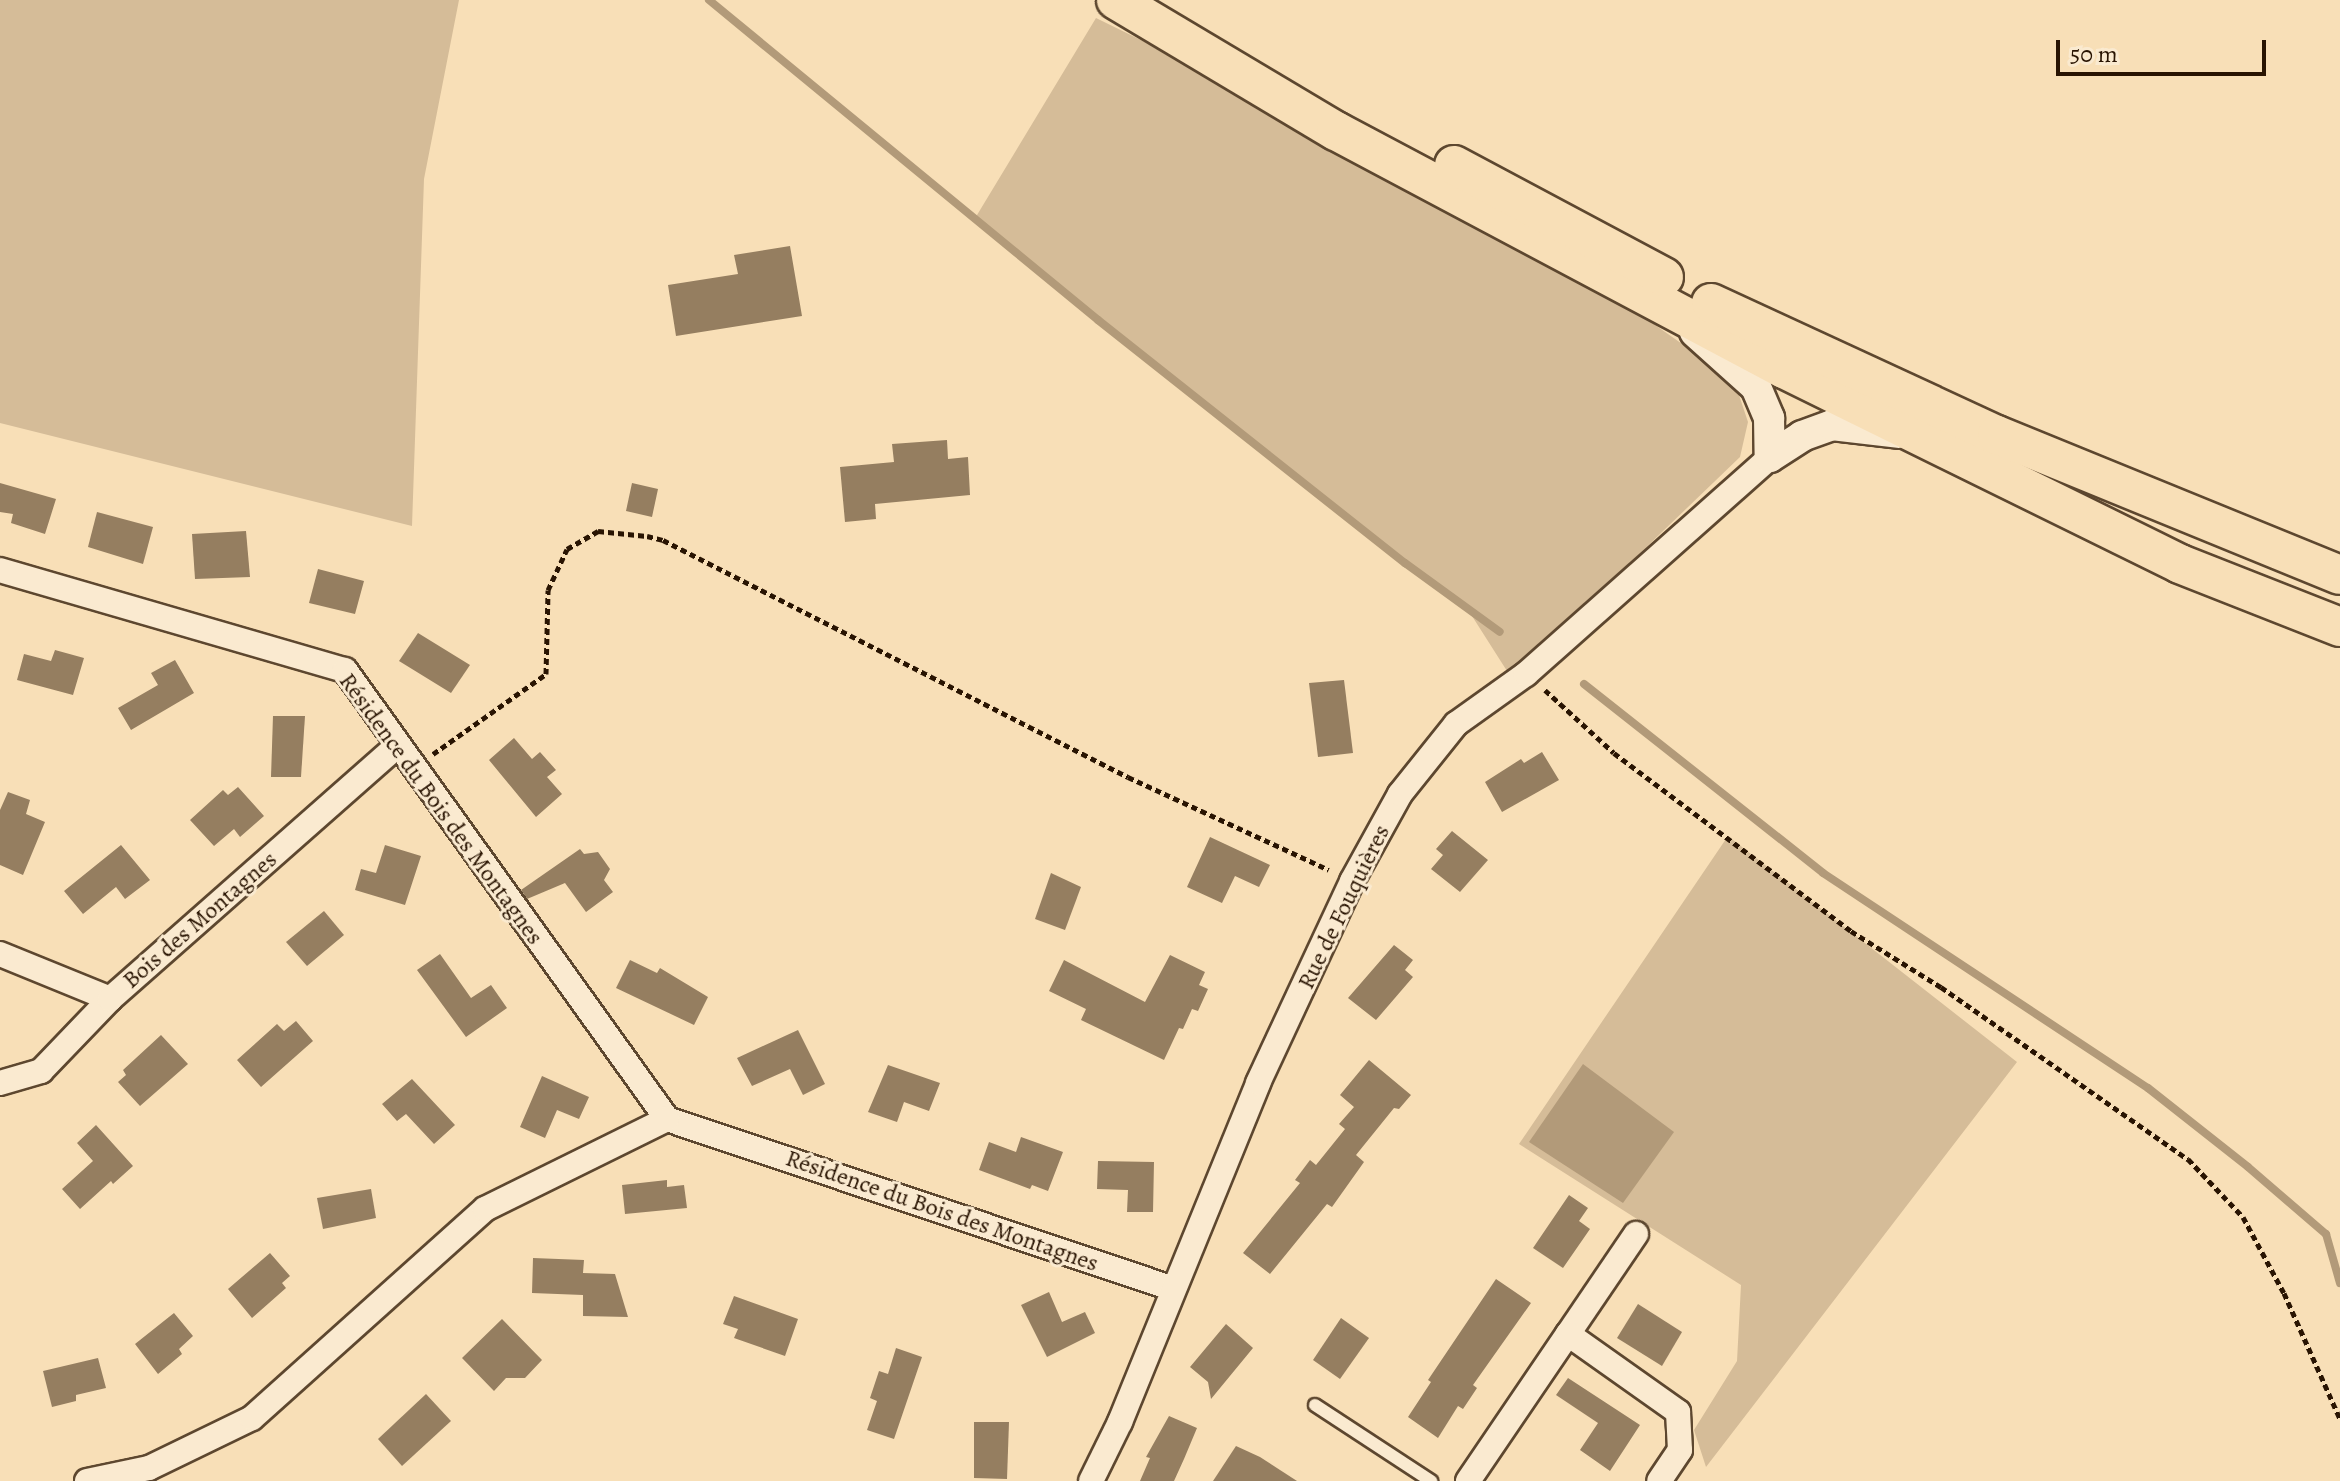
<!DOCTYPE html>
<html>
<head>
<meta charset="utf-8">
<style>
	body { margin:0 }
	#map { position:relative; width:2340px; height:1481px; overflow:hidden; background:#f8dfb7; font-family:Alegreya,serif }
	div>[style] { position:absolute }
	.green>* { inset:0; background:#d5bc98 }
	.water>* { inset:0; background:#b29a79 }
	.stream>* { height:8px; margin:-4px; padding:0 4px; transform-origin:4px; border-radius:4px; background:#b29a79 }
	.building>* { inset:0; background:#957e60 }
	.path>* { height:5px; margin-top:-2.5px; transform-origin:0; background:repeating-linear-gradient(90deg,#291402 0 6px,transparent 0 10px) }
	.roads { filter:drop-shadow(2px 0 #5d472f) drop-shadow(-2px 0 #5d472f) drop-shadow(0 2px #5d472f) drop-shadow(0 -2px #5d472f) }
	.service>* { height:12px; margin:-6px; padding:0 6px; transform-origin:6px; border-radius:6px; background:#faead0 }
	.minor>* { height:24px; margin:-12px; padding:0 12px; transform-origin:12px; border-radius:12px; background:#faead0 }
	.tertiary>* { height:30px; margin:-15px; padding:0 15px; transform-origin:15px; border-radius:15px; background:#faead0 }
	.primary>* { height:38px; margin:-19px; padding:0 19px; transform-origin:19px; border-radius:19px; background:#f8dfb7 }
	span { translate:-50% -50%; white-space:nowrap; text-align:center; line-height:1.15; -webkit-text-stroke:6px #faead0; paint-order:stroke }
	.street-label { font-size:24px; color:#291402 }
	.scale { position:absolute; left:2056px; top:40px; width:210px; height:36px; box-sizing:border-box; border:4px solid #291402; border-top:0; padding-left:10px; font-size:24px; line-height:28px; white-space:nowrap; color:#291402; -webkit-text-stroke:6px #faead0; paint-order:stroke }
</style>
</head>
<body>
<div id="map">
	<div class="green">
		<i style="clip-path:polygon(0 0,459px 0,424px 179px,412px 526px,0 423px)"></i>
		<i style="clip-path:polygon(1096px 18px,1500px 216px,1695px 353px,1736px 386px,1748px 422px,1740px 457px,1635px 558px,1507px 671px,1465px 605px,1405px 563px,1098px 320px,1047px 275px,974px 220px)"></i>
		<i style="clip-path:polygon(1728px 836px,2017px 1062px,1706px 1467px,1694px 1430px,1737px 1361px,1741px 1285px,1519px 1144px)"></i>
	</div>
	<div class="water">
		<i style="clip-path:polygon(1583px 1064px,1674px 1132px,1623px 1203px,1529px 1142px)"></i>
	</div>
	<div class="stream">
		<i style="left:709px;top:0;width:504px;rotate:39.44deg"></i>
		<i style="left:1098px;top:320px;width:392px;rotate:38.4deg"></i>
		<i style="left:1405px;top:563px;width:117px;rotate:36deg"></i>
		<i style="left:1584px;top:684px;width:305px;rotate:38.3deg"></i>
		<i style="left:1823px;top:873px;width:390px;rotate:33.5deg"></i>
		<i style="left:2148px;top:1088px;width:127px;rotate:38.3deg"></i>
		<i style="left:2248px;top:1167px;width:103px;rotate:40.7deg"></i>
		<i style="left:2326px;top:1234px;width:51px;rotate:74.1deg"></i>
	</div>
	<div class="building">
		<i style="clip-path:polygon(790px 246px,802px 316px,676px 336px,668px 285px,738px 274px,734px 255px)"></i>
		<i style="clip-path:polygon(947px 440px,948px 459px,968px 457px,970px 495px,875px 504px,876px 519px,845px 522px,840px 467px,894px 462px,892px 444px)"></i>
		<i style="clip-path:polygon(0 483px,56px 499px,45px 534px,11px 523px,13px 514px,0 512px)"></i>
		<i style="clip-path:polygon(632px 483px,658px 489px,652px 517px,626px 511px)"></i>
		<i style="clip-path:polygon(97px 512px,153px 527px,143px 564px,88px 547px)"></i>
		<i style="clip-path:polygon(246px 531px,250px 577px,195px 579px,192px 534px)"></i>
		<i style="clip-path:polygon(318px 569px,364px 581px,355px 614px,309px 603px)"></i>
		<i style="clip-path:polygon(418px 633px,470px 665px,451px 693px,399px 661px)"></i>
		<i style="clip-path:polygon(55px 650px,84px 658px,73px 695px,17px 680px,24px 654px,51px 661px)"></i>
		<i style="clip-path:polygon(175px 660px,194px 693px,131px 730px,118px 708px,158px 685px,151px 673px)"></i>
		<i style="clip-path:polygon(1344px 680px,1353px 753px,1318px 757px,1309px 683px)"></i>
		<i style="clip-path:polygon(273px 716px,305px 716px,301px 777px,271px 777px)"></i>
		<i style="clip-path:polygon(514px 738px,532px 759px,540px 752px,556px 770px,547px 777px,562px 794px,536px 817px,489px 760px)"></i>
		<i style="clip-path:polygon(1542px 752px,1559px 780px,1502px 812px,1485px 782px,1521px 759px,1524px 763px)"></i>
		<i style="clip-path:polygon(238px 787px,264px 816px,240px 837px,234px 829px,214px 846px,190px 820px,223px 790px,228px 795px)"></i>
		<i style="clip-path:polygon(8px 792px,30px 800px,26px 814px,45px 822px,23px 875px,0 865px,0 810px)"></i>
		<i style="clip-path:polygon(1452px 831px,1488px 860px,1460px 892px,1431px 869px,1443px 855px,1436px 849px)"></i>
		<i style="clip-path:polygon(1210px 837px,1270px 865px,1259px 887px,1235px 876px,1222px 903px,1187px 887px)"></i>
		<i style="clip-path:polygon(121px 845px,150px 880px,125px 899px,116px 887px,83px 914px,64px 891px)"></i>
		<i style="clip-path:polygon(385px 845px,421px 856px,405px 905px,355px 890px,361px 869px,376px 873px)"></i>
		<i style="clip-path:polygon(580px 849px,584px 854px,598px 852px,610px 869px,604px 880px,613px 892px,586px 912px,565px 883px,527px 899px,521px 890px)"></i>
		<i style="clip-path:polygon(1051px 873px,1081px 887px,1065px 930px,1035px 919px)"></i>
		<i style="clip-path:polygon(324px 911px,344px 935px,307px 966px,286px 942px)"></i>
		<i style="clip-path:polygon(1394px 945px,1413px 960px,1405px 970px,1413px 977px,1376px 1020px,1348px 998px)"></i>
		<i style="clip-path:polygon(440px 954px,471px 998px,491px 985px,507px 1008px,466px 1037px,417px 970px)"></i>
		<i style="clip-path:polygon(1170px 955px,1205px 972px,1199px 985px,1208px 989px,1198px 1011px,1192px 1009px,1183px 1029px,1179px 1028px,1164px 1060px,1081px 1020px,1086px 1009px,1049px 991px,1064px 960px,1145px 1002px)"></i>
		<i style="clip-path:polygon(630px 960px,657px 973px,660px 968px,708px 997px,694px 1025px,616px 988px)"></i>
		<i style="clip-path:polygon(296px 1021px,313px 1041px,261px 1087px,237px 1060px,277px 1024px,284px 1031px)"></i>
		<i style="clip-path:polygon(798px 1030px,825px 1084px,803px 1095px,790px 1069px,752px 1086px,737px 1058px)"></i>
		<i style="clip-path:polygon(161px 1035px,188px 1064px,140px 1106px,118px 1082px,126px 1075px,123px 1070px)"></i>
		<i style="clip-path:polygon(1369px 1060px,1411px 1095px,1399px 1109px,1394px 1108px,1356px 1155px,1364px 1162px,1332px 1207px,1327px 1204px,1270px 1274px,1243px 1253px,1300px 1183px,1295px 1180px,1310px 1160px,1316px 1165px,1345px 1129px,1339px 1124px,1354px 1107px,1340px 1095px)"></i>
		<i style="clip-path:polygon(888px 1065px,940px 1083px,929px 1111px,904px 1102px,897px 1122px,868px 1112px)"></i>
		<i style="clip-path:polygon(542px 1076px,589px 1097px,579px 1119px,557px 1110px,545px 1138px,520px 1127px)"></i>
		<i style="clip-path:polygon(412px 1079px,455px 1125px,434px 1144px,406px 1114px,397px 1121px,382px 1104px)"></i>
		<i style="clip-path:polygon(96px 1125px,133px 1166px,113px 1184px,111px 1181px,80px 1209px,62px 1189px,93px 1161px,77px 1143px)"></i>
		<i style="clip-path:polygon(1021px 1137px,1063px 1152px,1048px 1191px,1032px 1185px,1030px 1189px,979px 1170px,989px 1142px,1016px 1152px)"></i>
		<i style="clip-path:polygon(1098px 1161px,1154px 1162px,1153px 1212px,1127px 1212px,1128px 1190px,1097px 1189px)"></i>
		<i style="clip-path:polygon(667px 1180px,667px 1187px,684px 1185px,687px 1208px,625px 1214px,622px 1185px)"></i>
		<i style="clip-path:polygon(371px 1189px,376px 1218px,323px 1229px,317px 1198px)"></i>
		<i style="clip-path:polygon(1569px 1195px,1588px 1208px,1579px 1221px,1590px 1229px,1563px 1268px,1533px 1248px)"></i>
		<i style="clip-path:polygon(270px 1253px,290px 1276px,282px 1283px,286px 1288px,252px 1318px,228px 1289px)"></i>
		<i style="clip-path:polygon(533px 1258px,584px 1260px,583px 1273px,615px 1274px,628px 1317px,583px 1316px,583px 1295px,532px 1293px)"></i>
		<i style="clip-path:polygon(1496px 1279px,1531px 1303px,1473px 1385px,1477px 1388px,1463px 1409px,1458px 1406px,1438px 1438px,1408px 1417px,1431px 1382px,1428px 1380px)"></i>
		<i style="clip-path:polygon(1049px 1292px,1062px 1322px,1085px 1312px,1095px 1333px,1047px 1357px,1021px 1305px)"></i>
		<i style="clip-path:polygon(734px 1296px,798px 1319px,785px 1356px,734px 1338px,738px 1329px,723px 1324px)"></i>
		<i style="clip-path:polygon(1638px 1304px,1682px 1332px,1662px 1366px,1617px 1338px)"></i>
		<i style="clip-path:polygon(174px 1313px,193px 1336px,179px 1349px,182px 1354px,158px 1374px,135px 1344px)"></i>
		<i style="clip-path:polygon(1341px 1318px,1369px 1338px,1340px 1379px,1313px 1360px)"></i>
		<i style="clip-path:polygon(502px 1319px,542px 1360px,525px 1378px,506px 1378px,494px 1391px,462px 1358px)"></i>
		<i style="clip-path:polygon(1226px 1324px,1253px 1348px,1211px 1399px,1208px 1382px,1190px 1367px)"></i>
		<i style="clip-path:polygon(896px 1348px,922px 1357px,894px 1439px,867px 1430px,877px 1401px,870px 1398px,879px 1371px,888px 1374px)"></i>
		<i style="clip-path:polygon(98px 1358px,106px 1388px,76px 1395px,76px 1401px,52px 1407px,43px 1371px)"></i>
		<i style="clip-path:polygon(1568px 1378px,1640px 1425px,1610px 1471px,1580px 1450px,1598px 1423px,1556px 1395px)"></i>
		<i style="clip-path:polygon(426px 1394px,451px 1421px,402px 1466px,378px 1439px)"></i>
		<i style="clip-path:polygon(1169px 1416px,1197px 1428px,1184px 1459px,1174px 1481px,1140px 1481px,1150px 1458px,1146px 1457px)"></i>
		<i style="clip-path:polygon(974px 1422px,1009px 1422px,1007px 1479px,974px 1478px)"></i>
		<i style="clip-path:polygon(1236px 1446px,1260px 1457px,1297px 1481px,1213px 1481px)"></i>
	</div>
	<div class="path">
		<i style="left:1545px;top:690px;width:93px;rotate:42.4deg"></i>
		<i style="left:1614px;top:753px;width:296px;rotate:36.9deg"></i>
		<i style="left:1851px;top:931px;width:106px;rotate:31.9deg"></i>
		<i style="left:1941px;top:987px;width:301px;rotate:34.9deg"></i>
		<i style="left:2188px;top:1159px;width:80px;rotate:46.5deg"></i>
		<i style="left:2243px;top:1217px;width:86px;rotate:61.7deg"></i>
		<i style="left:2284px;top:1293px;width:138px;rotate:66deg"></i>
		<i style="left:433px;top:754px;width:138px;rotate:-35.3deg"></i>
		<i style="left:546px;top:674px;width:84px;rotate:-88.6deg"></i>
		<i style="left:548px;top:590px;width:45px;rotate:-65.1deg"></i>
		<i style="left:567px;top:549px;width:36px;rotate:-30deg"></i>
		<i style="left:598px;top:531px;width:49px;rotate:5.8deg"></i>
		<i style="left:647px;top:536px;width:16px;rotate:14deg"></i>
		<i style="left:663px;top:540px;width:522px;rotate:27.01deg"></i>
		<i style="left:1128px;top:777px;width:221px;rotate:24.8deg"></i>
	</div>
	<div class="roads">
		<div class="service">
			<i style="left:1315px;top:1405px;width:139px;rotate:33.2deg"></i>
		</div>
		<div class="minor">
			<i style="left:0;top:570px;width:359px;rotate:16.2deg"></i>
			<i style="left:345px;top:670px;width:553px;rotate:54.35deg"></i>
			<i style="left:667px;top:1119px;width:532px;rotate:18.54deg"></i>
			<i style="left:0;top:954px;width:119px;rotate:22.2deg"></i>
			<i style="left:0;top:1083px;width:43px;rotate:-16.3deg"></i>
			<i style="left:41px;top:1071px;width:100px;rotate:-46.2deg"></i>
			<i style="left:110px;top:999px;width:383px;rotate:-41.4deg"></i>
			<i style="left:1568px;top:1334px;width:121px;rotate:-55.8deg"></i>
			<i style="left:87px;top:1481px;width:63px;rotate:-11.8deg"></i>
			<i style="left:149px;top:1468px;width:114px;rotate:-25.9deg"></i>
			<i style="left:252px;top:1418px;width:313px;rotate:-41.9deg"></i>
			<i style="left:485px;top:1209px;width:203px;rotate:-26.3deg"></i>
			<i style="left:1091px;top:1481px;width:66px;rotate:-63.8deg"></i>
			<i style="left:1120px;top:1422px;width:366px;rotate:-67.8deg"></i>
			<i style="left:1258px;top:1083px;width:223px;rotate:-65deg"></i>
			<i style="left:1352px;top:881px;width:99px;rotate:-61.1deg"></i>
			<i style="left:1400px;top:794px;width:90px;rotate:-51.3deg"></i>
			<i style="left:1456px;top:724px;width:86px;rotate:-35.5deg"></i>
			<i style="left:1526px;top:674px;width:327px;rotate:-41.6deg"></i>
			<i style="left:1468px;top:1481px;width:178px;rotate:-55.8deg"></i>
			<i style="left:1568px;top:1334px;width:135px;rotate:35.3deg"></i>
			<i style="left:1678px;top:1412px;width:38px;rotate:87deg"></i>
			<i style="left:1680px;top:1450px;width:37px;rotate:124deg"></i>
		</div>
		<div class="tertiary">
			<i style="left:1695px;top:332px;width:82px;rotate:42deg"></i>
			<i style="left:1756px;top:387px;width:34px;rotate:67deg"></i>
			<i style="left:1769px;top:418px;width:39px;rotate:89deg"></i>
			<i style="left:1770px;top:457px;width:38px;rotate:-33deg"></i>
			<i style="left:1802px;top:436px;width:32px;rotate:-20deg"></i>
			<i style="left:1832px;top:425px;width:67px;rotate:6.8deg"></i>
		</div>
		<div class="primary">
			<i style="left:1116px;top:0;width:256px;rotate:30.8deg"></i>
			<i style="left:1336px;top:131px;width:507px;rotate:27.98deg"></i>
			<i style="left:1784px;top:369px;width:441px;rotate:26.2deg"></i>
			<i style="left:2180px;top:564px;width:172px;rotate:21.5deg"></i>
			<i style="left:1454px;top:165px;width:238px;rotate:28.1deg"></i>
			<i style="left:1711px;top:303px;width:315px;rotate:24.8deg"></i>
			<i style="left:1997px;top:435px;width:370px;rotate:22.2deg"></i>
		</div>
	</div>
	<div class="street-label">
		<span style="left:441px;top:809px;rotate:54deg">Résidence du Bois des Montagnes</span>
		<span style="left:1344px;top:907px;rotate:-64deg">Rue de Fouquières</span>
		<span style="left:200px;top:920px;rotate:-41deg">Bois des Montagnes</span>
		<span style="left:942px;top:1211px;rotate:19deg">Résidence du Bois des Montagnes</span>
	</div>
	<div class="scale">50 m</div>
</div>
</body>
</html>
